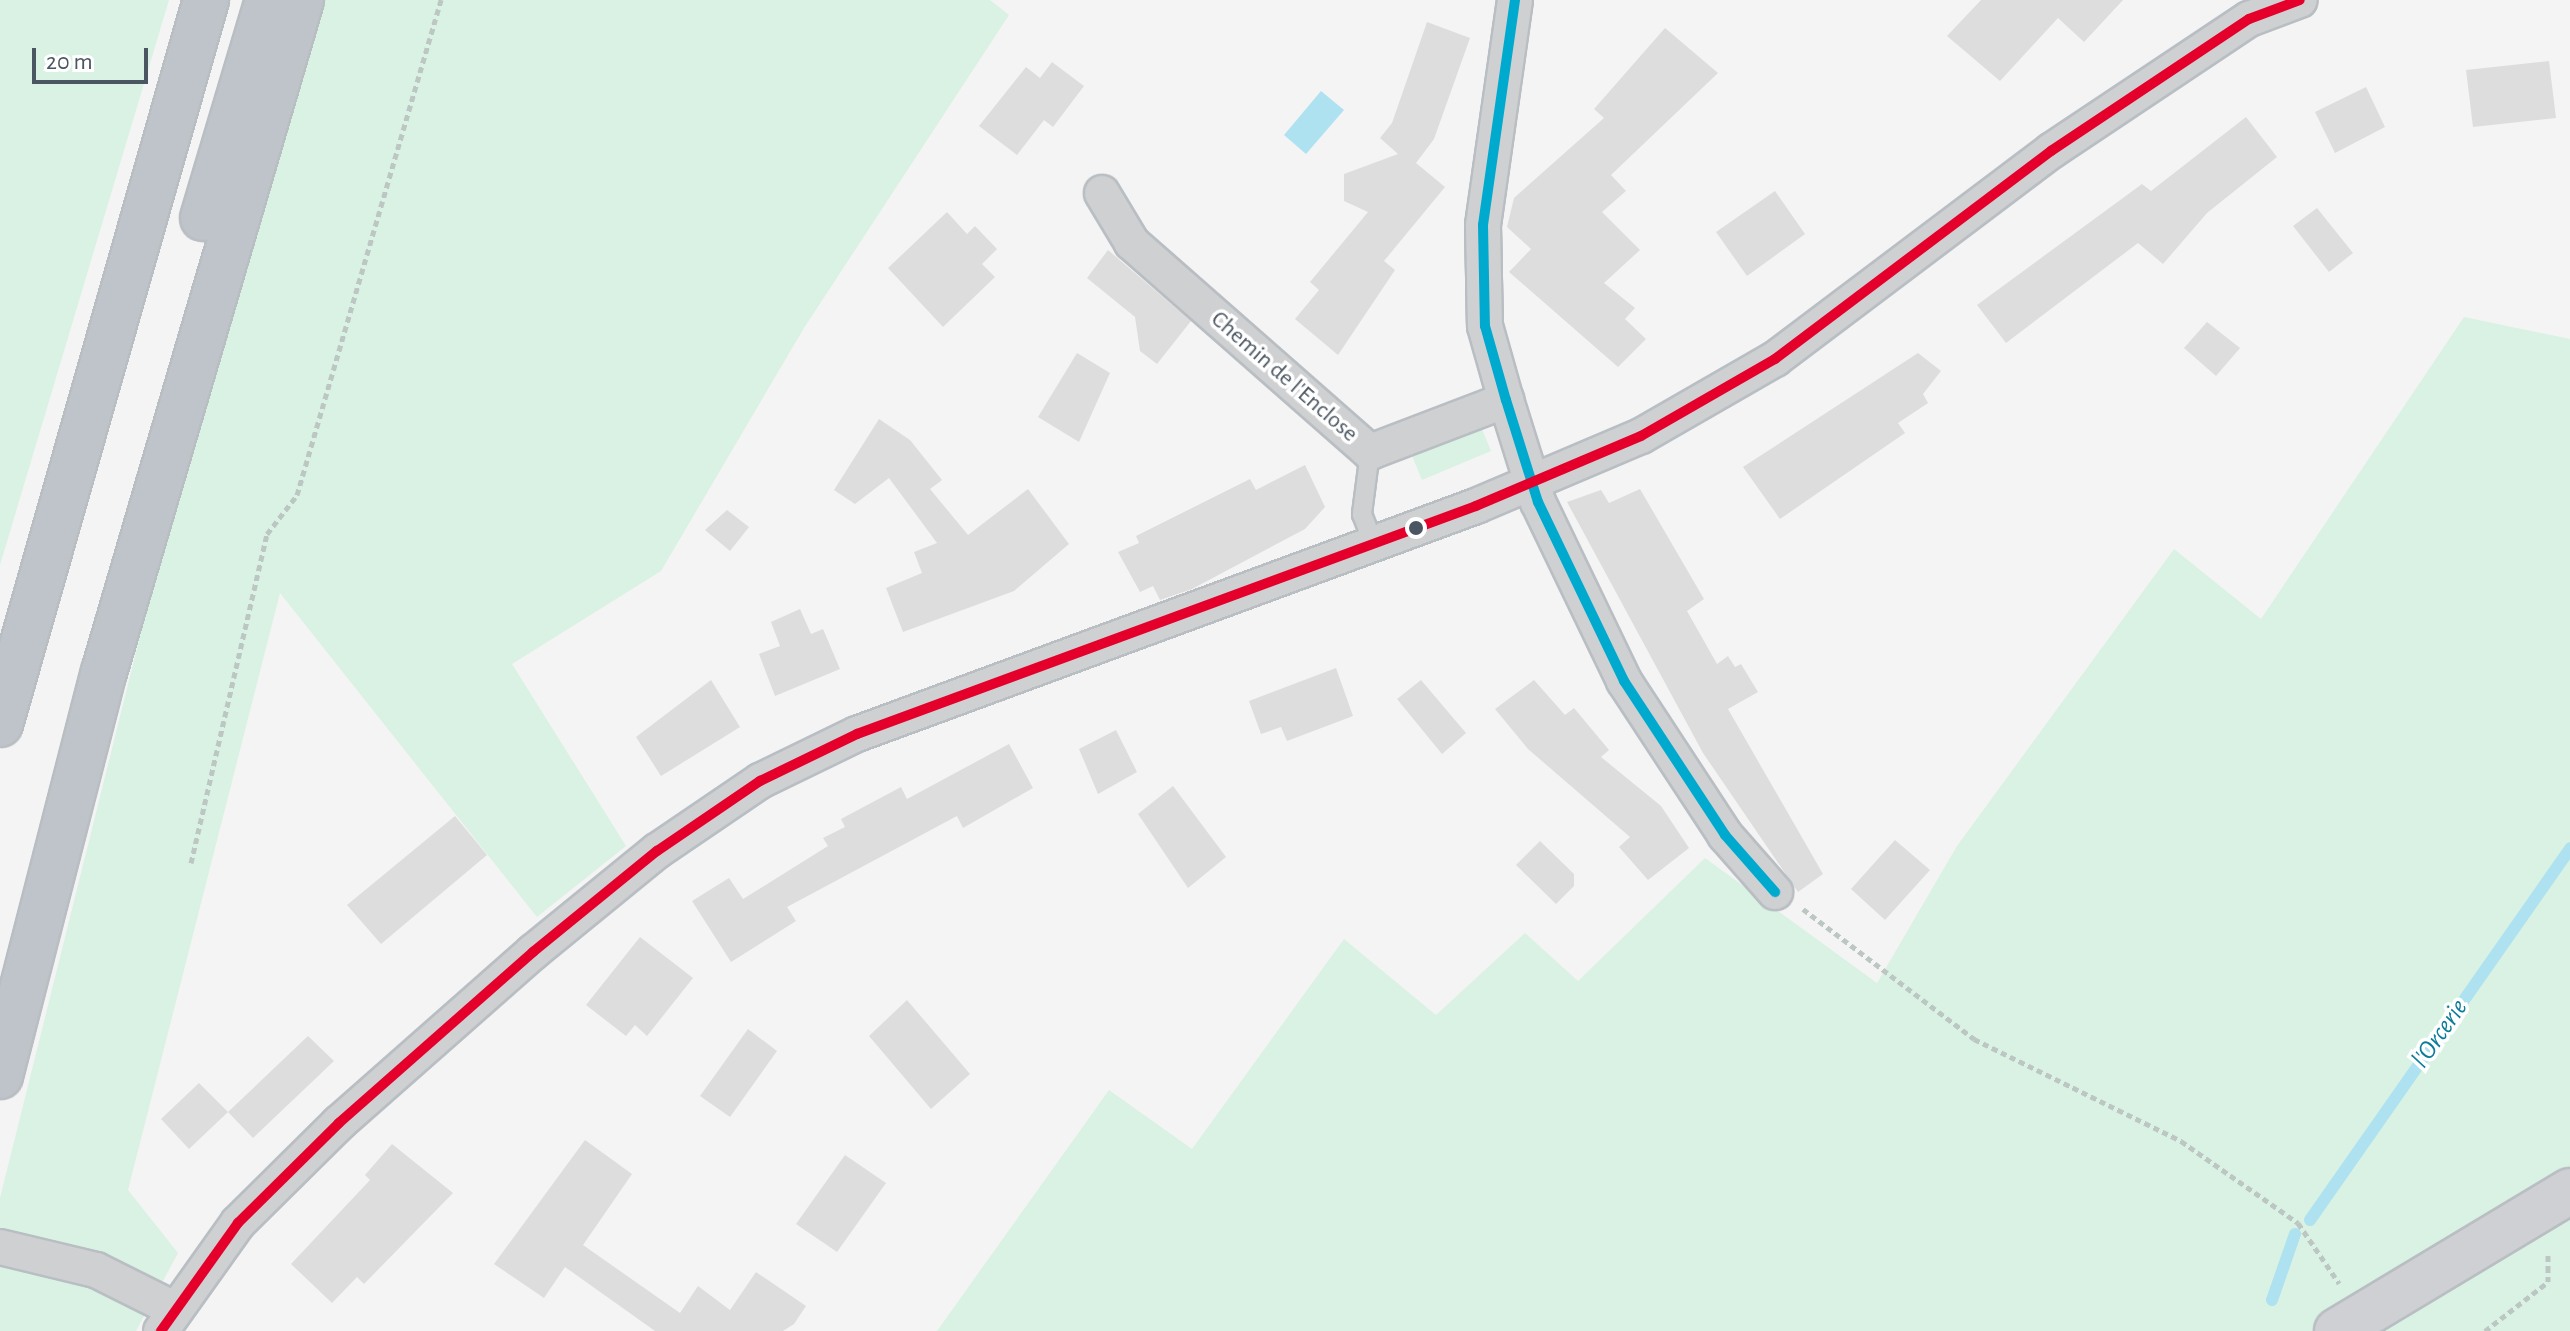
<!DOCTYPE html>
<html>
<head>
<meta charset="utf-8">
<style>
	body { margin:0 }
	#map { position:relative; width:2570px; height:1331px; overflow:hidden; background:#f4f4f4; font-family:"Alegreya Sans",sans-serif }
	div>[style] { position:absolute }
	.green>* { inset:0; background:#d9f2e3 }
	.water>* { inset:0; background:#aee2f0 }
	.stream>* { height:12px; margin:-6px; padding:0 6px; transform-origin:6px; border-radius:6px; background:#aee2f0 }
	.building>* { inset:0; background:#ddddde }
	.path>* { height:5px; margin-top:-2.5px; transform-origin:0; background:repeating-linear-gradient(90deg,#bcc7c4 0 6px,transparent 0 10px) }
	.roads { filter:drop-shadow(2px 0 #b9bec3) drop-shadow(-2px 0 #b9bec3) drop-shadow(0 2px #b9bec3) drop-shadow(0 -2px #b9bec3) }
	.lane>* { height:18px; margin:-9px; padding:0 9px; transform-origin:9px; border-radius:9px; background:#ced0d2 }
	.street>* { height:34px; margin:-17px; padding:0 17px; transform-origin:17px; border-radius:17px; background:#ced0d2 }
	.secondary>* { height:44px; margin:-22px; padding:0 22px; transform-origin:22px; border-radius:22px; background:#ced0d4 }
	.highway>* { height:44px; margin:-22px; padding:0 22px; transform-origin:22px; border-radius:22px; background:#bec4c9 }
	.bus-1>* { height:10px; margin:-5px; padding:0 5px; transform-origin:5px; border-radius:5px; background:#00a9ce }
	.bus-2>* { height:10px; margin:-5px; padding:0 5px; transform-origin:5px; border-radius:5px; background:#e4002b }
	.dots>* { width:22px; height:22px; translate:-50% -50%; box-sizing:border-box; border:4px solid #fff; border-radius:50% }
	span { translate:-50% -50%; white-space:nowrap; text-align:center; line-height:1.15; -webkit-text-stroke:7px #fff; paint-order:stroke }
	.street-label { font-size:24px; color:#4a5661 }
	.water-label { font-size:26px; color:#0c7c9b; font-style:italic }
	.scale { position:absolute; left:32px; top:48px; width:116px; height:36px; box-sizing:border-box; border:4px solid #4a5661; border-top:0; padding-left:10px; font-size:24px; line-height:28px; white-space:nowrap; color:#4a5661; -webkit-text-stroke:6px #fff; paint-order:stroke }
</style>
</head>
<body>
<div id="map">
	<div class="green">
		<i style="clip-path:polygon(0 0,169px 0,0 565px)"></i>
		<i style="clip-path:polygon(324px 0,990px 0,1009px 15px,804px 328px,661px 571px,512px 664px,626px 846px,537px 917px,280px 593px,128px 1190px,178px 1253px,136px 1331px,0 1331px,0 1198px,147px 608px)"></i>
		<i style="clip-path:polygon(2464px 317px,2570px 339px,2570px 1331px,937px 1331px,1109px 1090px,1192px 1149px,1344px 939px,1436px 1015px,1525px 933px,1578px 981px,1705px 858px,1877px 983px,1957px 846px,2174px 549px,2261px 619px)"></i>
		<i style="clip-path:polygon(1479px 422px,1491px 451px,1422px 480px,1410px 451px)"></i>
	</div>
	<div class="water">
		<i style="clip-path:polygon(1321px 91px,1344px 110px,1306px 154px,1284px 135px)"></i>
	</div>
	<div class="stream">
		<i style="left:2310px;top:1220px;width:454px;rotate:-55deg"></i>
		<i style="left:2272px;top:1300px;width:70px;rotate:-70.8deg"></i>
	</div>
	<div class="building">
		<i style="clip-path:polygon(1981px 0,2123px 0,2084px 42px,2058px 18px,2000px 81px,1947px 36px)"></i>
		<i style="clip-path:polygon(1427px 22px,1470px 38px,1434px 139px,1416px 163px,1445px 187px,1384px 261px,1395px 270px,1338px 355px,1295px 319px,1319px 290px,1310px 282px,1368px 212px,1344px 201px,1344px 174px,1398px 154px,1380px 138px,1392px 123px)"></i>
		<i style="clip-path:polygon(1665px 28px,1718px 73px,1611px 175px,1626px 191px,1602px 212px,1640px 250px,1604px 283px,1635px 308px,1625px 319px,1646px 339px,1618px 367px,1509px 272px,1531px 249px,1507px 227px,1514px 198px,1604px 118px,1594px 109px)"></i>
		<i style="clip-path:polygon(2549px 61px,2556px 118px,2473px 127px,2466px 70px)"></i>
		<i style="clip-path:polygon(1052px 62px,1084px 86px,1053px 127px,1044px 120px,1017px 155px,979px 126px,1026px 67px,1040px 78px)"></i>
		<i style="clip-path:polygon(2366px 87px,2385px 127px,2335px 153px,2315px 112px)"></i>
		<i style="clip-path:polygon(2246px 117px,2277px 157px,2207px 213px,2163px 264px,2138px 243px,2006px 343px,1977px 305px,2142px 184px,2151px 191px)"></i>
		<i style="clip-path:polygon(1775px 191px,1805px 234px,1747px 276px,1716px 232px)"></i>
		<i style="clip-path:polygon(2317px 208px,2353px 253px,2329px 272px,2293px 226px)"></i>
		<i style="clip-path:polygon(947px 212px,967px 234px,975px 226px,997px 249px,982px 264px,995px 277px,943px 327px,888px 268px)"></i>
		<i style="clip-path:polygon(1108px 250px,1191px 321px,1157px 364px,1140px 351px,1135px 317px,1087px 278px)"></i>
		<i style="clip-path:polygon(2207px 322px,2240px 348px,2216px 376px,2184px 348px)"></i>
		<i style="clip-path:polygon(1077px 353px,1110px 373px,1079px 442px,1038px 417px)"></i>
		<i style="clip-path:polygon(1918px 353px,1941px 371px,1923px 394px,1928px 403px,1898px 423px,1905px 433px,1780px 519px,1743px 467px)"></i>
		<i style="clip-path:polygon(879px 419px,910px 440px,942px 480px,930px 489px,968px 535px,1028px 489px,1069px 544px,1014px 591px,903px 632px,886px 588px,922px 573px,914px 552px,937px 543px,889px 478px,855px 504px,834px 490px)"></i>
		<i style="clip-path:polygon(1305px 465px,1325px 507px,1305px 529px,1192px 589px,1160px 600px,1153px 586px,1140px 592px,1118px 552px,1139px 543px,1136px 536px,1250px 479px,1256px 490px)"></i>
		<i style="clip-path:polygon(1640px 489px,1704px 599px,1687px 611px,1717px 664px,1728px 656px,1735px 667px,1741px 664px,1758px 692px,1728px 709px,1823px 874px,1798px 892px,1703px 753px,1567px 502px,1601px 490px,1609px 503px)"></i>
		<i style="clip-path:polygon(727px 510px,749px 527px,730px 551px,705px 530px)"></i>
		<i style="clip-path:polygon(800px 609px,811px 634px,823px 629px,840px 669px,775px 696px,759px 654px,780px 646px,771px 622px)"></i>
		<i style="clip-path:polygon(1336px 668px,1353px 716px,1287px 741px,1281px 727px,1261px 734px,1249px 701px)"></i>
		<i style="clip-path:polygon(711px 680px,740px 727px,661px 776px,636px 737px)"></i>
		<i style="clip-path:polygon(1421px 680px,1466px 733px,1442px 754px,1397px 699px)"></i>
		<i style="clip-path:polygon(1534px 680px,1565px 715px,1574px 708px,1609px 750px,1601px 757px,1661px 806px,1689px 848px,1648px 880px,1619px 847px,1630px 837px,1528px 749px,1495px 709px)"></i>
		<i style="clip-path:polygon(1116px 730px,1137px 772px,1098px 794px,1079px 749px)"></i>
		<i style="clip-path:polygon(1009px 744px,1033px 788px,963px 828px,957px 816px,787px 907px,796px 921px,731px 962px,692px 901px,729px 878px,743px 899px,828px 846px,823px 838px,845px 827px,841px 819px,901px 787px,907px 799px)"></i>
		<i style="clip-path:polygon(1173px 786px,1226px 857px,1188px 888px,1138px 814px)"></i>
		<i style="clip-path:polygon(455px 816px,487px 855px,381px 944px,347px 905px)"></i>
		<i style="clip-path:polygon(1895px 840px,1930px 870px,1885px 920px,1851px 889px)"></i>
		<i style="clip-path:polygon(1540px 841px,1574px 874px,1574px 886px,1556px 904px,1516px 865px)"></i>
		<i style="clip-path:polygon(640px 937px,693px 978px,647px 1036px,635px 1025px,626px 1036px,586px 1005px)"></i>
		<i style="clip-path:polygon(907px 1000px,970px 1074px,931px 1109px,869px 1036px)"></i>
		<i style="clip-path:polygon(748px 1029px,777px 1051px,730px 1117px,700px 1096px)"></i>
		<i style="clip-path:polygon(308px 1036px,334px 1061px,253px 1138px,228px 1112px)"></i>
		<i style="clip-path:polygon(199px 1083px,228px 1112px,189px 1149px,161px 1119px)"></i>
		<i style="clip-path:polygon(585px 1140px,632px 1174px,583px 1245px,680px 1313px,698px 1286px,730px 1310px,756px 1272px,806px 1306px,794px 1324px,783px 1331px,655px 1331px,565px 1267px,544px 1298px,494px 1264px)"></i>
		<i style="clip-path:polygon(392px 1144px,453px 1193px,364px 1284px,357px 1277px,332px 1303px,291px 1264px,370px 1180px,365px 1175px)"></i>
		<i style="clip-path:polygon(845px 1155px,886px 1183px,837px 1252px,796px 1224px)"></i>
	</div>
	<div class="path">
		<i style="left:191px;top:863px;width:338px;rotate:-77deg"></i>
		<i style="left:267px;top:534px;width:49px;rotate:-52.4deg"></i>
		<i style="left:297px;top:495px;width:516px;rotate:-73.78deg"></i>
		<i style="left:1803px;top:909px;width:215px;rotate:37.2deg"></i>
		<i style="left:1974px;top:1039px;width:231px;rotate:26.2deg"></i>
		<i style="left:2181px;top:1141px;width:143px;rotate:35deg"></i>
		<i style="left:2298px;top:1223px;width:73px;rotate:55.7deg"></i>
		<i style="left:2485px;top:1331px;width:80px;rotate:-37.9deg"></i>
		<i style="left:2548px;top:1282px;width:30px;rotate:-90deg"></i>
	</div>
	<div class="roads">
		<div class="lane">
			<i style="left:1370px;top:452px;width:63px;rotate:97.4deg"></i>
			<i style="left:1362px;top:514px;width:31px;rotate:69deg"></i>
		</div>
		<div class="street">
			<i style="left:1515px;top:0;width:227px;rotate:98.1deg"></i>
			<i style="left:1483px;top:225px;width:101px;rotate:88.9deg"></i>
			<i style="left:1485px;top:326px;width:77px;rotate:74.2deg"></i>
			<i style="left:1506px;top:400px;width:107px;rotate:72.6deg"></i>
			<i style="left:1538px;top:502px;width:199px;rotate:64.3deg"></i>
			<i style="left:1624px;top:681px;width:184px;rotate:56.7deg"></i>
			<i style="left:1725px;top:835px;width:76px;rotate:48.7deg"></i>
			<i style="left:1102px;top:193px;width:58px;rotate:59deg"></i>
			<i style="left:1132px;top:243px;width:317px;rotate:41.3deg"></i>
			<i style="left:1370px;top:452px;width:146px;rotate:-20.9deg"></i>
			<i style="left:0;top:1247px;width:99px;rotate:13.5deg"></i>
			<i style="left:96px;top:1270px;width:85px;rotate:26.6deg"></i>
			<i style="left:161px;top:1331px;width:133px;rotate:-54.5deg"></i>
			<i style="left:238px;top:1223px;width:142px;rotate:-44.7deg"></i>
			<i style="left:339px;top:1123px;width:259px;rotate:-41.4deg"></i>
			<i style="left:533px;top:952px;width:160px;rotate:-39.2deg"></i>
			<i style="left:657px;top:851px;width:125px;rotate:-34.2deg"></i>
			<i style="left:760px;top:781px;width:108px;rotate:-25.9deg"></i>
			<i style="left:857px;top:734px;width:660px;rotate:-20.22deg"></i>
			<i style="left:1476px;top:506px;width:179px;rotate:-23deg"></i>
			<i style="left:1641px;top:436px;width:155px;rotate:-29.9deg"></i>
			<i style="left:1775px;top:359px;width:346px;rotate:-37deg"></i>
			<i style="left:2051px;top:151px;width:238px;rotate:-33.7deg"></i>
			<i style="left:2249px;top:19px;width:54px;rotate:-20.4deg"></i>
		</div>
		<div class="secondary">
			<i style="left:2337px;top:1331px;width:272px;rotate:-31deg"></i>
		</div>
		<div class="highway">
			<i style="left:203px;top:218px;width:227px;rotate:-73.4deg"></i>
			<i style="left:0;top:724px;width:753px;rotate:-74.12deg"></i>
			<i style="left:0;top:1076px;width:417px;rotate:-75.6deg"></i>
			<i style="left:104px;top:672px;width:700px;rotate:-73.66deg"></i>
		</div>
	</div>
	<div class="bus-1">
		<i style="left:1515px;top:0;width:227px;rotate:98.1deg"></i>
		<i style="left:1483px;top:225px;width:101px;rotate:88.9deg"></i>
		<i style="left:1485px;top:326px;width:77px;rotate:74.2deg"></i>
		<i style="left:1506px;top:400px;width:107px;rotate:72.6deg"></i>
		<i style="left:1538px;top:502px;width:199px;rotate:64.3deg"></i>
		<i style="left:1624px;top:681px;width:184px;rotate:56.7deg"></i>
		<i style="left:1725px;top:835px;width:76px;rotate:48.7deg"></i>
	</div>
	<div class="bus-2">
		<i style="left:161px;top:1331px;width:133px;rotate:-54.5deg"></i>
		<i style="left:238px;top:1223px;width:142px;rotate:-44.7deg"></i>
		<i style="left:339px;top:1123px;width:259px;rotate:-41.4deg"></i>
		<i style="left:533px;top:952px;width:160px;rotate:-39.2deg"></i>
		<i style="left:657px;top:851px;width:125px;rotate:-34.2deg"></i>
		<i style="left:760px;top:781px;width:108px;rotate:-25.9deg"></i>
		<i style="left:857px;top:734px;width:660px;rotate:-20.22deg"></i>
		<i style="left:1476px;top:506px;width:179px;rotate:-23deg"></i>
		<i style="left:1641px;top:436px;width:155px;rotate:-29.9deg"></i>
		<i style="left:1775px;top:359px;width:346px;rotate:-37deg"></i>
		<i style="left:2051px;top:151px;width:238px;rotate:-33.7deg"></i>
		<i style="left:2249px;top:19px;width:54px;rotate:-20.4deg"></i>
	</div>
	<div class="dots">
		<i style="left:1416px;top:528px;background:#4a5661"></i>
	</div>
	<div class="street-label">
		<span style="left:1284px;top:377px;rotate:41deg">Chemin de l'Enclose</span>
	</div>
	<div class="water-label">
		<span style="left:2440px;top:1034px;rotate:-55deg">l'Orcerie</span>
	</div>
	<div class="scale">20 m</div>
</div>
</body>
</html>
